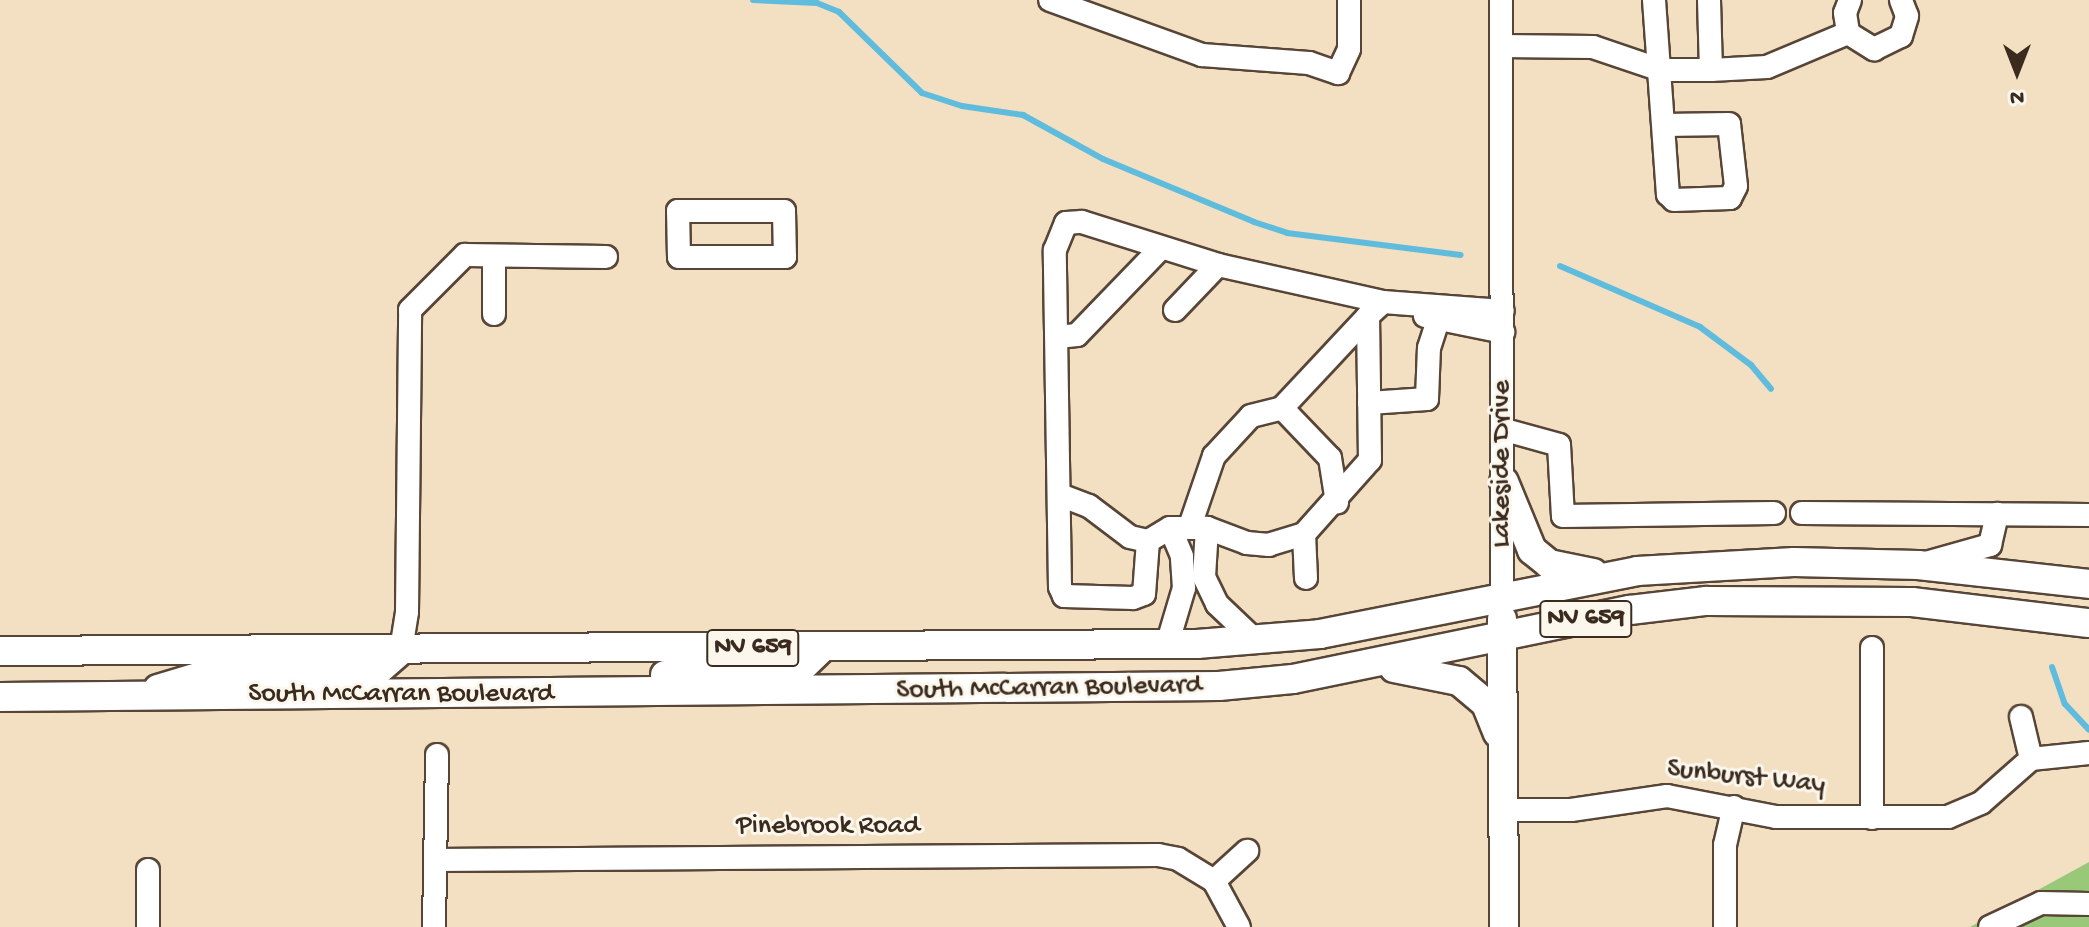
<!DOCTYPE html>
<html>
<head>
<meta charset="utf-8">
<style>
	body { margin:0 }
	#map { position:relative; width:2089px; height:927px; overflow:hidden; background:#f3dfc2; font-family:"Gochi Hand",sans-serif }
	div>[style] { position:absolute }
	.green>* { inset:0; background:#99c978 }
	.stream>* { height:6px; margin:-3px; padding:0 3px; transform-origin:3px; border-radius:3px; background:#5fbcdd }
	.roads { filter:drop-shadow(2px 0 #574537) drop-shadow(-2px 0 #574537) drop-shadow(0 2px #574537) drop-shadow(0 -2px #574537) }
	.minor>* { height:22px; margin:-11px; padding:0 11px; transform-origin:11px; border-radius:11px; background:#fff }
	.major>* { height:28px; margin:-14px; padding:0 14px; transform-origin:14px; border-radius:14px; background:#fff }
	span { translate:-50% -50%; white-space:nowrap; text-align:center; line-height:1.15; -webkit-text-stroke:6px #fbf7ec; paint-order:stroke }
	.shield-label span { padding:2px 6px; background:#fbf7ec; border:2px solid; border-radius:6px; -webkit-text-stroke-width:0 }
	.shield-label { font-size:26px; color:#3b2a1e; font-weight:700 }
	.street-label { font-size:28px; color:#3b2a1e }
	.north { position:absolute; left:1977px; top:32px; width:80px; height:80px; -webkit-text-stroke:6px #fbf7ec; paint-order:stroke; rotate:180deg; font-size:22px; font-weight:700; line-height:32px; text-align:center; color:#3b2a1e }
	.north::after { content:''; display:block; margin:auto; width:28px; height:36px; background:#3b2a1e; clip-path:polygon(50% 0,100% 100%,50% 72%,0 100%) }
</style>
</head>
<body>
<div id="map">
	<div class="green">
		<i style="clip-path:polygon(2089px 862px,2089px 927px,1970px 927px)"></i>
	</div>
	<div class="stream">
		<i style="left:753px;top:0;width:64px;rotate:2.7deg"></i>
		<i style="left:817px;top:3px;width:24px;rotate:22deg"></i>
		<i style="left:839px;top:12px;width:116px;rotate:44.3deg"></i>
		<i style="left:922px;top:93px;width:42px;rotate:18deg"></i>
		<i style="left:962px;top:106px;width:62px;rotate:8.4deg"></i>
		<i style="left:1023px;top:115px;width:91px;rotate:28.8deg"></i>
		<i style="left:1103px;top:159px;width:164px;rotate:22.6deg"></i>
		<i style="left:1254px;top:222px;width:35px;rotate:18deg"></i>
		<i style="left:1287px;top:233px;width:175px;rotate:7.2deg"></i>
		<i style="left:1560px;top:266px;width:153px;rotate:23.5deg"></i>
		<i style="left:1700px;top:327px;width:64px;rotate:36.7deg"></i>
		<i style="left:1751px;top:365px;width:31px;rotate:50deg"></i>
		<i style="left:2052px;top:667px;width:39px;rotate:71deg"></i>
		<i style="left:2065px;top:704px;width:35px;rotate:47deg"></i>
	</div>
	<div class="roads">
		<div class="minor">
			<i style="left:1050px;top:0;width:162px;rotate:19.9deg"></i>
			<i style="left:1202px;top:55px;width:107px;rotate:4.3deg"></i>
			<i style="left:1309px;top:63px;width:31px;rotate:19deg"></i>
			<i style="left:1338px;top:73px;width:26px;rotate:-65deg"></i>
			<i style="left:1349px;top:49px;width:49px;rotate:-90deg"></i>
			<i style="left:1501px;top:0;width:598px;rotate:89.9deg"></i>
			<i style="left:1654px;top:0;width:195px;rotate:85.9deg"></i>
			<i style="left:1668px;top:194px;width:8px;rotate:45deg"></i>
			<i style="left:1674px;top:200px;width:56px;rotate:-2deg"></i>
			<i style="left:1730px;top:198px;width:13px;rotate:-63deg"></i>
			<i style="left:1736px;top:186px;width:62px;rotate:-96.4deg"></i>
			<i style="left:1729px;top:124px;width:65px;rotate:179.1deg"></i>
			<i style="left:1709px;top:0;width:70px;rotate:88.4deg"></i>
			<i style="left:1850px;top:0;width:14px;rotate:111deg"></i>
			<i style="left:1845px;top:13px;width:20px;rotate:81deg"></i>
			<i style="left:1848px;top:33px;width:31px;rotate:32deg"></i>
			<i style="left:1874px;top:49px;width:30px;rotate:-26deg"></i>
			<i style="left:1901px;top:36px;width:21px;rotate:-73deg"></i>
			<i style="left:1907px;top:16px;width:17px;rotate:-111deg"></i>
			<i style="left:1501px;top:46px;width:92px;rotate:0.6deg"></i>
			<i style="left:1593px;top:47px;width:72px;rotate:18.7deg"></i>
			<i style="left:1661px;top:70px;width:50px"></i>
			<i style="left:1711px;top:70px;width:56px;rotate:-3.1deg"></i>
			<i style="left:1767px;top:67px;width:88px;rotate:-22.8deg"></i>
			<i style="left:678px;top:211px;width:106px"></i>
			<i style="left:784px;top:211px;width:46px;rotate:88.8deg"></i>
			<i style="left:785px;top:257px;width:106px;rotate:180deg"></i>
			<i style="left:679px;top:257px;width:46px;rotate:-91.2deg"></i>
			<i style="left:494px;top:256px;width:58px;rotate:90deg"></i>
			<i style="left:1383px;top:302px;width:21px;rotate:137deg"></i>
			<i style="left:1368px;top:316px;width:144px;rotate:89.2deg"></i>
			<i style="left:1370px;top:460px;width:99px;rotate:131.7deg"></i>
			<i style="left:1304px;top:534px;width:37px;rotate:163deg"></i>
			<i style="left:1269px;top:545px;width:22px;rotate:-175deg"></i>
			<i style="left:1247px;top:543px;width:43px;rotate:-159.4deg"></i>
			<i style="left:1207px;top:528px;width:37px;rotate:180deg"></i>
			<i style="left:1170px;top:528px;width:26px;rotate:149deg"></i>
			<i style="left:1148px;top:541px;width:53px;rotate:94.3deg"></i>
			<i style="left:1144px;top:594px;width:12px;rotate:160deg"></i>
			<i style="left:1133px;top:598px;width:69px;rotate:-178.3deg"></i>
			<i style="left:1064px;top:596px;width:10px;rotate:-114deg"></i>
			<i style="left:1060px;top:587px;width:337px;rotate:-90.9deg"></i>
			<i style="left:1055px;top:250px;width:29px;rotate:-68deg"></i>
			<i style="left:1066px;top:223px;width:16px;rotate:-4deg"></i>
			<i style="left:1082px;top:222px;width:143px;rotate:17.5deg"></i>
			<i style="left:1218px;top:265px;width:169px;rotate:12.6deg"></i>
			<i style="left:1383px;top:302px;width:120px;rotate:4.3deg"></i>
			<i style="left:1175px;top:310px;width:62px;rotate:-46.3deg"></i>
			<i style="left:1425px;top:316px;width:80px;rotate:11.6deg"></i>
			<i style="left:1058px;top:337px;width:19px;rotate:-6deg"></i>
			<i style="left:1077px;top:335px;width:121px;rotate:-46deg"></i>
			<i style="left:1369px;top:403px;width:58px;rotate:-3.9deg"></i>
			<i style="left:1427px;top:399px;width:51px;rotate:-87.8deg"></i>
			<i style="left:1429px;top:348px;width:29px;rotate:-72deg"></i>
			<i style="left:1282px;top:408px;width:69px;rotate:46.2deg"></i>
			<i style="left:1330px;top:458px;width:45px;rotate:81deg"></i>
			<i style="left:1505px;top:430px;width:56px;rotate:15.5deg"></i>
			<i style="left:1559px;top:445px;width:71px;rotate:86.8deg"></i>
			<i style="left:1563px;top:516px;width:211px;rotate:-0.8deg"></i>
			<i style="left:1060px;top:495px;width:31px;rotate:21deg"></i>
			<i style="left:1089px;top:506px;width:51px;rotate:37.1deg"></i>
			<i style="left:1130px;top:537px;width:18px;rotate:13deg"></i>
			<i style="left:1802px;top:513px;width:287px;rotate:0.4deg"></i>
			<i style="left:1190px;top:526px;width:74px;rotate:-71.1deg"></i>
			<i style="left:1214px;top:456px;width:54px;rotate:-47.2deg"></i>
			<i style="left:1251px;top:416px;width:32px;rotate:-14deg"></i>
			<i style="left:1282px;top:408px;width:126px;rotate:-46.9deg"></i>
			<i style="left:1207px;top:528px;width:49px;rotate:93.5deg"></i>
			<i style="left:1204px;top:577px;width:30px;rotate:64deg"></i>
			<i style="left:1217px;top:604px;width:54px;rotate:43.5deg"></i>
			<i style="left:1304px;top:534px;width:44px;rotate:87.4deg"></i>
			<i style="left:1922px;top:564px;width:71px;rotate:-15.6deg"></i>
			<i style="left:1990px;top:545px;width:32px;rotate:-77deg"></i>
			<i style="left:1167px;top:645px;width:59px;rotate:-73.4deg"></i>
			<i style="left:1184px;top:588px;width:32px;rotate:-94deg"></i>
			<i style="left:1182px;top:556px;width:30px;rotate:-113deg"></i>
			<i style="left:1872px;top:648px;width:170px;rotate:90deg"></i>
			<i style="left:401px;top:650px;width:38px;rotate:-81deg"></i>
			<i style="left:407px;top:612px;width:302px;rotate:-89.4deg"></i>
			<i style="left:410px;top:310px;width:78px;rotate:-45deg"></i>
			<i style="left:465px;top:255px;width:141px;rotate:0.8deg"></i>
			<i style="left:2021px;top:717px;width:43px;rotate:76.6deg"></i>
			<i style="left:1503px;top:810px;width:68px"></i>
			<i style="left:1571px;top:810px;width:97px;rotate:-8.3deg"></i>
			<i style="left:1667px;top:796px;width:111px;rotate:10.9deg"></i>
			<i style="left:1776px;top:817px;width:172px"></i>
			<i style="left:1948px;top:817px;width:36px;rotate:-23deg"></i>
			<i style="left:1981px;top:803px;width:67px;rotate:-41.3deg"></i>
			<i style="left:2031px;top:759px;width:58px;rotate:-5.9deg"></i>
			<i style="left:435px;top:860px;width:723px;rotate:-0.4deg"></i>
			<i style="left:1158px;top:855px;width:20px;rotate:11deg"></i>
			<i style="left:1178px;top:859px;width:42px;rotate:31.4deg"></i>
			<i style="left:1214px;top:881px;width:52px;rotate:61.5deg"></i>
			<i style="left:148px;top:870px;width:57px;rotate:90deg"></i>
			<i style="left:1214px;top:881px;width:45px;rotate:-42.3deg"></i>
			<i style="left:434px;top:927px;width:172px;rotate:-89deg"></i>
			<i style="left:1725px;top:927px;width:82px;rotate:-90deg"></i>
			<i style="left:1725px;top:845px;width:39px;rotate:-77deg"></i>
			<i style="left:1990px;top:927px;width:56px;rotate:-25.2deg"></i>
			<i style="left:2041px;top:903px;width:48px;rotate:1.2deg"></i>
		</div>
		<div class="major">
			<i style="left:1504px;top:482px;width:74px;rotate:67.6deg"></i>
			<i style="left:1532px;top:550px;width:22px;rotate:39deg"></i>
			<i style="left:1549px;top:564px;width:45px;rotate:11.6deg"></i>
			<i style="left:1502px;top:619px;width:308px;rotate:89.6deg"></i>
			<i style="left:0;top:651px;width:1197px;rotate:-0.34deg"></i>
			<i style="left:1197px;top:644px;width:123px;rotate:-4.6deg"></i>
			<i style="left:1320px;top:634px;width:323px;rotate:-11.2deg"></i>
			<i style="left:1637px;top:571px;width:157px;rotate:-3.3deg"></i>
			<i style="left:1794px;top:562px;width:124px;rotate:1.4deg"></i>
			<i style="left:1918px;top:565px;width:172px;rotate:6.3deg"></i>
			<i style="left:1394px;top:668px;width:66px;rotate:11.3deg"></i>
			<i style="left:1459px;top:681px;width:35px;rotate:40deg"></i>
			<i style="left:1486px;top:704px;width:31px;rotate:68deg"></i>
			<i style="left:665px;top:675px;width:132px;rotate:-1.3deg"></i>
			<i style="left:797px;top:672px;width:35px;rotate:-44deg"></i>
			<i style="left:158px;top:689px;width:48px;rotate:-16.9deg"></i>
			<i style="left:204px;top:675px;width:171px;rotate:-0.7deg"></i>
			<i style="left:375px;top:673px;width:35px;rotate:-41deg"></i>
			<i style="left:0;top:697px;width:1219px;rotate:-0.52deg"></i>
			<i style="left:1219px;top:686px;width:74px;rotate:-5.4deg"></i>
			<i style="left:1293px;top:679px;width:344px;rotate:-11.6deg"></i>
			<i style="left:1630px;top:610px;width:77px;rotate:-6.8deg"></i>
			<i style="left:1706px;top:601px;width:206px;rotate:0.3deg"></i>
			<i style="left:1912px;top:602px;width:178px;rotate:6.8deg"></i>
		</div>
	</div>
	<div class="shield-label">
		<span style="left:1586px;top:619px">NV 659</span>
		<span style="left:753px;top:648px">NV 659</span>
	</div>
	<div class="street-label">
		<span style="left:1503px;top:464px;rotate:-90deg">Lakeside Drive</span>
		<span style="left:1049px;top:689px;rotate:-1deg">South McCarran Boulevard</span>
		<span style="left:401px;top:695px">South McCarran Boulevard</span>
		<span style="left:1746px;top:778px;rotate:6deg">Sunburst Way</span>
		<span style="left:828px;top:827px">Pinebrook Road</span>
	</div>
	<div class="north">N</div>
</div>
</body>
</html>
